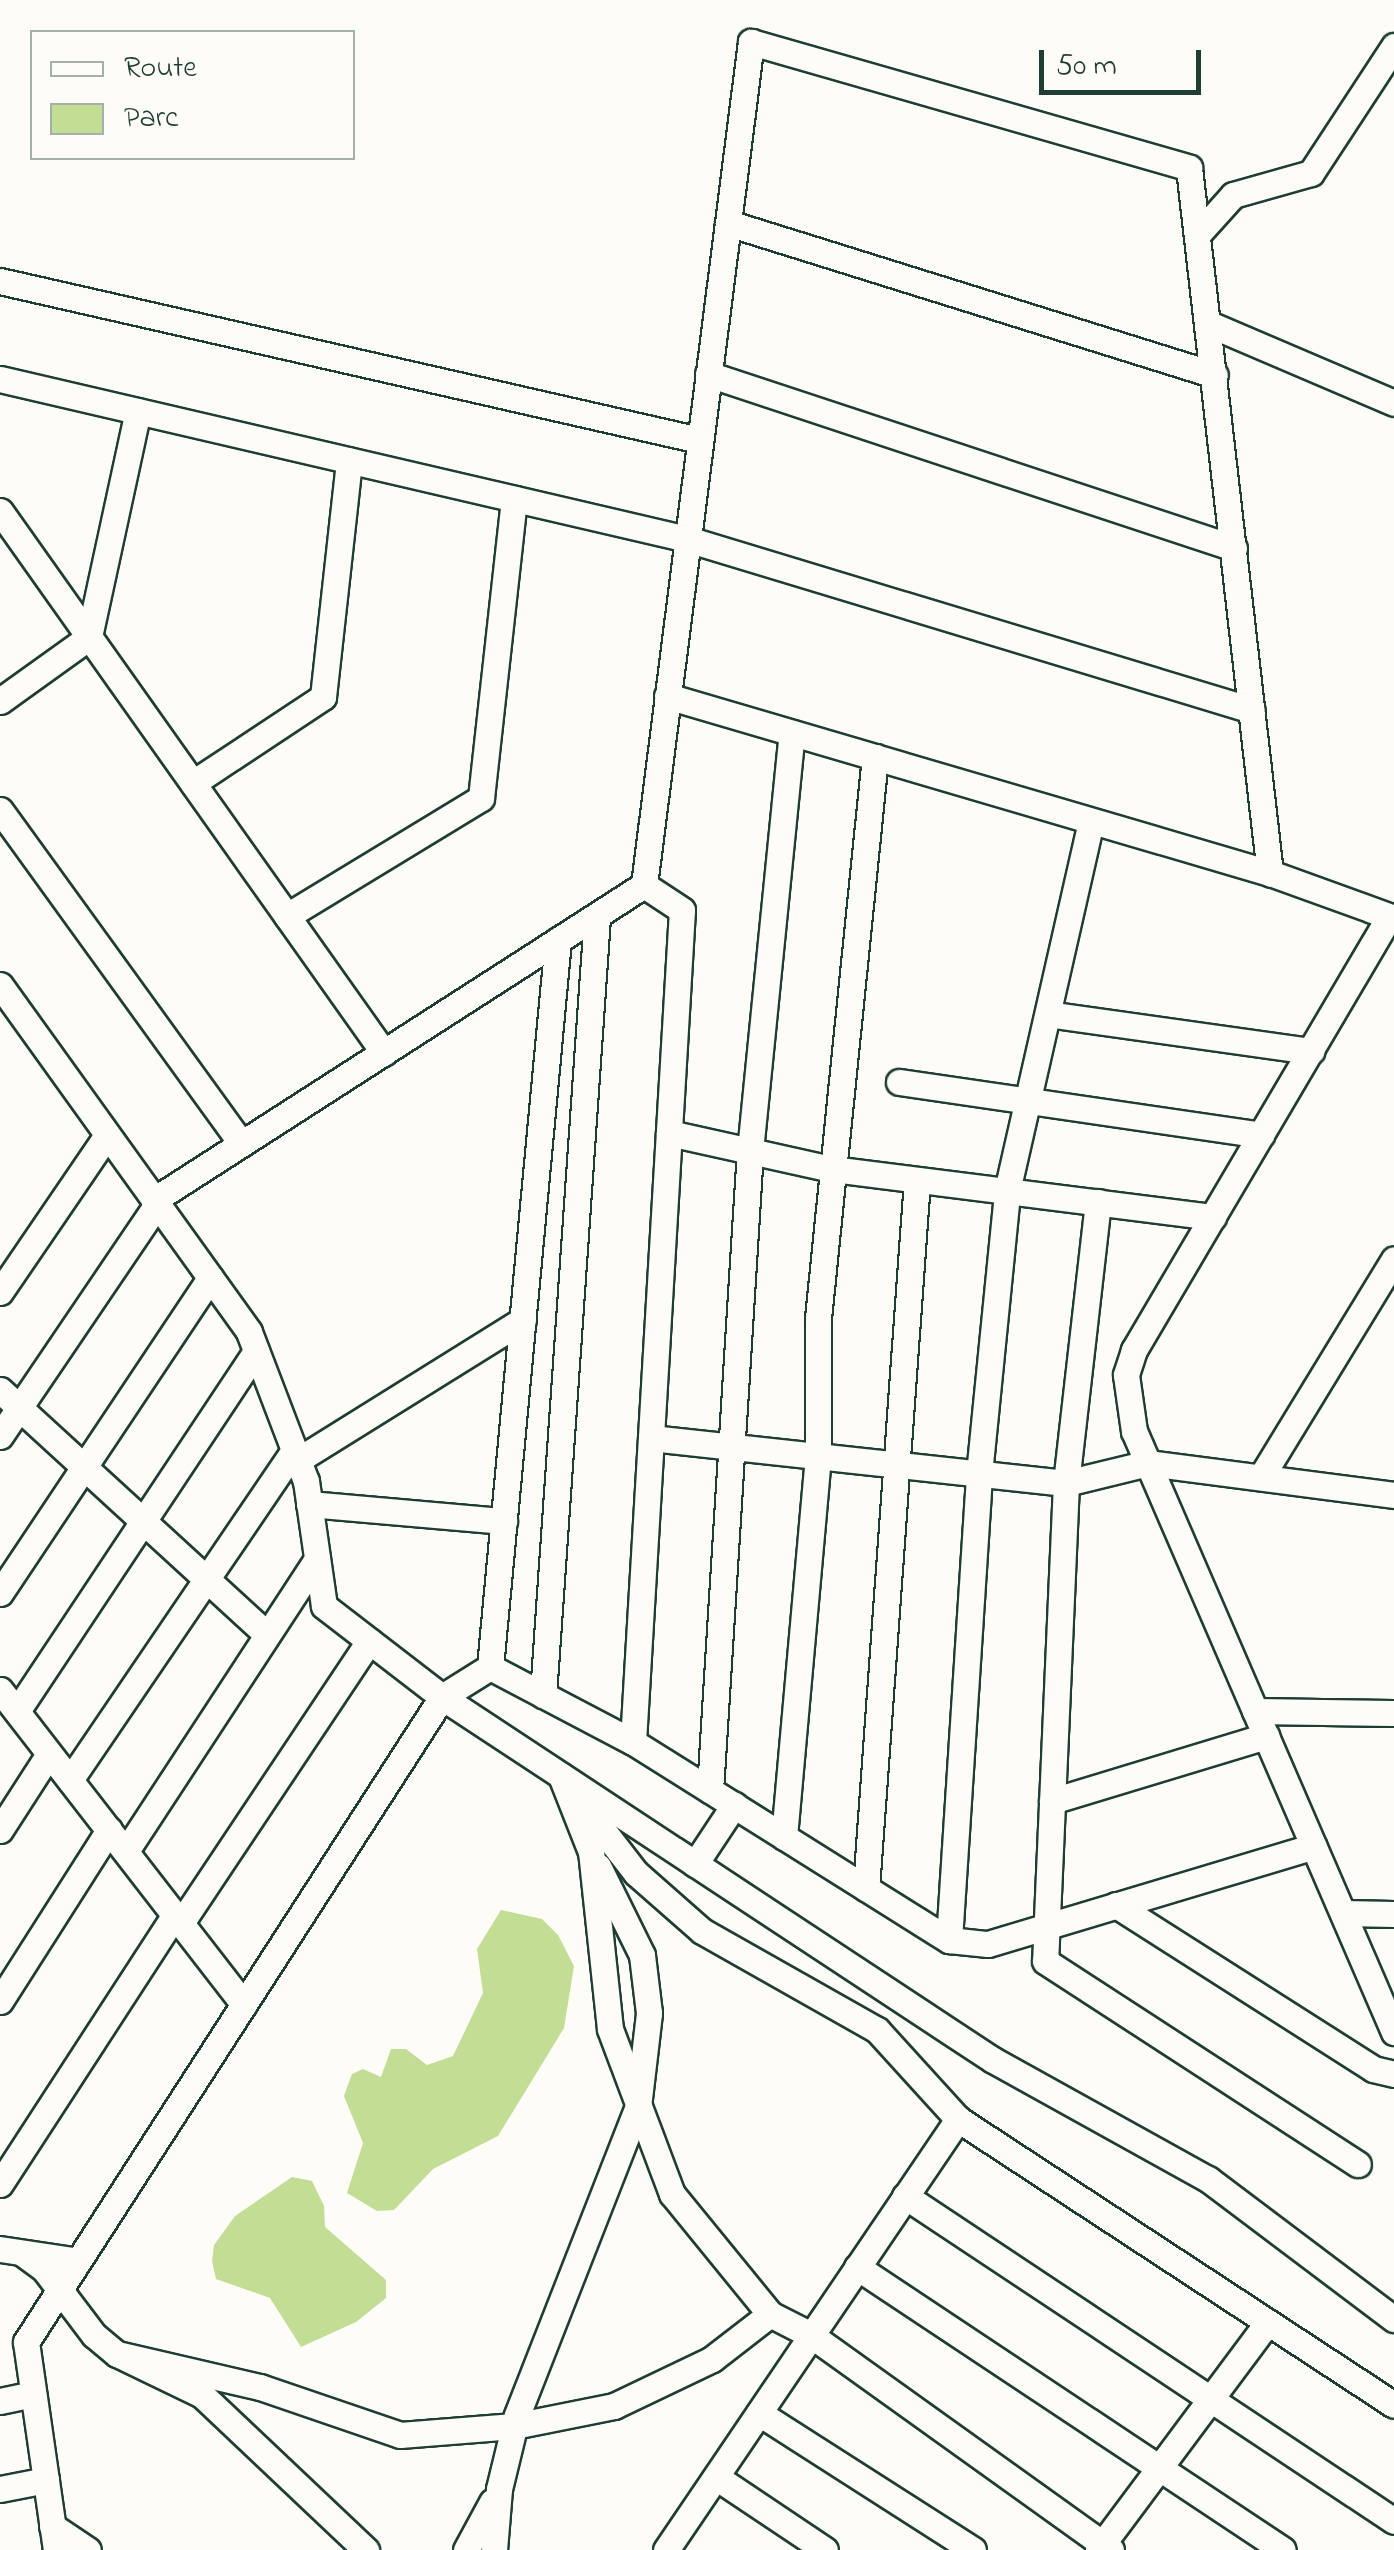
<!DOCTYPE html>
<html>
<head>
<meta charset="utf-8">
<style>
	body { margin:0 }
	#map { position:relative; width:1394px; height:2550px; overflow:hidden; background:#fdfcf7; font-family:"Indie Flower",sans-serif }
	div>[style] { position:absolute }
	.green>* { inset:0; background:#c2dd94 }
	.roads { filter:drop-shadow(2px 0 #1f3d34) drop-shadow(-2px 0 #1f3d34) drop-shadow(0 2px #1f3d34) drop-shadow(0 -2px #1f3d34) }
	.minor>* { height:25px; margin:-12.5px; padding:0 12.5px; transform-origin:12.5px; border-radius:12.5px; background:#fdfcf7 }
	span { translate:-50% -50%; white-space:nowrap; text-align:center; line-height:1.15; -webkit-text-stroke:8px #fdfcf7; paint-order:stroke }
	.legend { position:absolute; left:30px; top:30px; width:325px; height:130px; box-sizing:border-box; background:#fdfcf7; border:2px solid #a4b0a9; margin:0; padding:12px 18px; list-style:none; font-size:30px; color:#1f3d34 }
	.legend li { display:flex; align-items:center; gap:20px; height:50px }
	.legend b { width:50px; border:2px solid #a4b0a9 }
	.scale { position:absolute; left:1039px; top:50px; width:162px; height:45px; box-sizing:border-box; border:5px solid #1f3d34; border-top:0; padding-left:12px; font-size:30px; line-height:35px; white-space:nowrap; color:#1f3d34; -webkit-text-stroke:8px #fdfcf7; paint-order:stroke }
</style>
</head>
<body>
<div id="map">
	<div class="green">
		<i style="clip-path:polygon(501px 1910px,542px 1919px,558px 1935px,574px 1966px,564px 2028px,498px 2136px,433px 2169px,394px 2210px,377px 2211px,347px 2193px,363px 2143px,344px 2096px,352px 2074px,363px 2069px,381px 2077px,391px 2049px,406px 2049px,427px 2065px,453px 2056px,483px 1993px,477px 1949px)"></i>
		<i style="clip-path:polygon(292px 2177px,312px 2181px,324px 2206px,325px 2227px,386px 2280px,386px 2298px,356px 2322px,301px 2347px,270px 2298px,216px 2279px,212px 2261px,214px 2245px,235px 2216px)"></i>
	</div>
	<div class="roads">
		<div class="minor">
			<i style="left:728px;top:223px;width:510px;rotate:17.33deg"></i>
			<i style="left:1198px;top:234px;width:52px;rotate:-48.1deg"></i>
			<i style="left:1233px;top:195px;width:81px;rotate:-15.8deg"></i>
			<i style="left:1311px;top:173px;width:152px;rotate:-56.8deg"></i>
			<i style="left:0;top:281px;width:717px;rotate:12.81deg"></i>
			<i style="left:1209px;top:324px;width:201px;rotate:23.1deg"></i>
			<i style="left:708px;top:374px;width:554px;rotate:18.3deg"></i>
			<i style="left:0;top:379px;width:705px;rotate:13.11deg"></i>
			<i style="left:687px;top:539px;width:590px;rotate:16.84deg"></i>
			<i style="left:0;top:511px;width:664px;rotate:54.68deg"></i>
			<i style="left:667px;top:696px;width:628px;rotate:16.36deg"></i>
			<i style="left:1270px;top:873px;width:132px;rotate:19.9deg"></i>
			<i style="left:0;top:701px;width:110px;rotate:-35.7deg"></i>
			<i style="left:89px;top:637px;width:231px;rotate:-77.8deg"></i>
			<i style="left:193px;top:783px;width:156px;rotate:-33.5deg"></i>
			<i style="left:323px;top:697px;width:238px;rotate:-83.7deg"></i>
			<i style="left:0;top:810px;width:412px;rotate:54.1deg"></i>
			<i style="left:287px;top:916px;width:227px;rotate:-31.3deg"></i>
			<i style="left:481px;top:798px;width:301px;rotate:-83.7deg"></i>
			<i style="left:1389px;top:917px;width:503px;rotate:120.49deg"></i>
			<i style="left:1134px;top:1350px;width:26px;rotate:108deg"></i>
			<i style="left:1126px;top:1375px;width:57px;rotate:81.9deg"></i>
			<i style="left:1134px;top:1431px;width:655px;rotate:66.61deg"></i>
			<i style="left:0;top:985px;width:427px;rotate:54.3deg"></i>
			<i style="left:249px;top:1332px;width:160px;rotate:69.1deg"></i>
			<i style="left:306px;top:1481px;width:126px;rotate:81.8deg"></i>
			<i style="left:324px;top:1606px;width:149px;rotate:37.6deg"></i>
			<i style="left:442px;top:1697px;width:660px;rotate:33.38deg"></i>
			<i style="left:993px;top:2060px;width:246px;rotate:29deg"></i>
			<i style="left:1208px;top:2179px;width:233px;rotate:37deg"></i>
			<i style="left:1048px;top:1014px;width:266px;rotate:8deg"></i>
			<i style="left:899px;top:1082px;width:366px;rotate:8.3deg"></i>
			<i style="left:669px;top:1133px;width:167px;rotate:12.5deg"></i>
			<i style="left:832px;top:1169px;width:384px;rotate:7.2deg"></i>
			<i style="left:154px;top:1200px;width:583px;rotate:-32.74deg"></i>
			<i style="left:644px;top:885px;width:850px;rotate:-82.77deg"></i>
			<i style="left:751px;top:42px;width:456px;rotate:16deg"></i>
			<i style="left:1189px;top:168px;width:710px;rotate:83.45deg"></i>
			<i style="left:1098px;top:1202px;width:283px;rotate:96.5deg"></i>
			<i style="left:1066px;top:1483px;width:478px;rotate:92.5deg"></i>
			<i style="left:1045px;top:1961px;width:373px;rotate:33deg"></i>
			<i style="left:0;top:1292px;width:190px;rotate:-55.7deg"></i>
			<i style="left:0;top:1390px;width:362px;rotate:42.5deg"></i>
			<i style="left:0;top:1436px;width:280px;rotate:-55.9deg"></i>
			<i style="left:651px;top:1438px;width:417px;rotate:6.2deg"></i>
			<i style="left:1066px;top:1483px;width:84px;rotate:-13.7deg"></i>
			<i style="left:1148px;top:1463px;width:248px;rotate:7.4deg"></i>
			<i style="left:298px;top:1460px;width:265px;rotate:-31.9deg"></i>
			<i style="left:1261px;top:1477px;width:255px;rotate:-58.6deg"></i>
			<i style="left:309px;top:1504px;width:196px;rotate:5deg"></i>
			<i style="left:0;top:1593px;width:379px;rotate:-56.3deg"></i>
			<i style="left:490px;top:1667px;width:161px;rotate:27.7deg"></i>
			<i style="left:633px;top:1742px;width:373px;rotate:32.1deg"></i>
			<i style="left:949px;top:1940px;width:39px;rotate:6deg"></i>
			<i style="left:988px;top:1944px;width:340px;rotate:-16.7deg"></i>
			<i style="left:0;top:1690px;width:398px;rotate:52.2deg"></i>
			<i style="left:543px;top:1695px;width:781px;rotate:-86.03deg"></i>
			<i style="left:17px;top:1711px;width:432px;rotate:-56.4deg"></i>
			<i style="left:1255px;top:1711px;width:139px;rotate:0.8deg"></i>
			<i style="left:633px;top:1742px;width:833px;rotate:-86.63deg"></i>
			<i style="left:682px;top:910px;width:45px;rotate:-146.7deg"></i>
			<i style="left:70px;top:1780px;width:398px;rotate:-55.8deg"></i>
			<i style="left:710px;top:1790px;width:640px;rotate:-86.42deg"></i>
			<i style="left:750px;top:1151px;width:420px;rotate:-84.3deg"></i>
			<i style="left:1052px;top:1801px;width:224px;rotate:-16.9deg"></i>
			<i style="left:0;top:1830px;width:90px;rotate:-57.2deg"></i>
			<i style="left:784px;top:1837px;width:383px;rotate:-84.9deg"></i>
			<i style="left:818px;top:1456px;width:138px;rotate:-90deg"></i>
			<i style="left:818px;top:1318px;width:564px;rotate:-84.2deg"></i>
			<i style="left:126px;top:1851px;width:349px;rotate:-56.8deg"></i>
			<i style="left:695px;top:1864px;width:71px;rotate:-56.5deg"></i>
			<i style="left:866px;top:1888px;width:710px;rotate:-85.88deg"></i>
			<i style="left:1116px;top:1905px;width:305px;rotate:32.5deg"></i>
			<i style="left:1373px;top:2069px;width:22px;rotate:13deg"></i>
			<i style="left:1343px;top:1913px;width:51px;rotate:1.1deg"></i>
			<i style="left:181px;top:1923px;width:339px;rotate:-56.3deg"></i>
			<i style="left:949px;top:1940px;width:467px;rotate:-86.3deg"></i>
			<i style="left:979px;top:1474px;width:284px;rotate:-84.3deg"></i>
			<i style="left:1007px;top:1191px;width:379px;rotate:-77.2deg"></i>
			<i style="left:0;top:2001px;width:203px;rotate:-57.5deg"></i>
			<i style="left:0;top:2184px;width:321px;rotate:-57deg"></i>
			<i style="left:905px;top:2196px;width:587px;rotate:33.61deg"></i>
			<i style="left:0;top:2249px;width:79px;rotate:8.7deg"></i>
			<i style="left:22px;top:2253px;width:27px;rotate:36deg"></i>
			<i style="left:44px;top:2269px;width:83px;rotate:52.9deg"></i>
			<i style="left:94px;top:2335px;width:30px;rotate:40deg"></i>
			<i style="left:117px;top:2354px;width:94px;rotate:25.8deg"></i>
			<i style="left:202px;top:2395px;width:226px;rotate:43.4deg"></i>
			<i style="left:857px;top:2267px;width:511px;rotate:33.6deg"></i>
			<i style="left:117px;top:2354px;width:147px;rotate:13deg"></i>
			<i style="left:260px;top:2387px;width:148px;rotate:18.9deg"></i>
			<i style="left:400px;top:2435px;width:114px;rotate:-4.5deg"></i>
			<i style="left:514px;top:2426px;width:102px;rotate:-11.3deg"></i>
			<i style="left:614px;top:2406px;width:109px;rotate:-25.6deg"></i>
			<i style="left:712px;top:2359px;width:73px;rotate:-37.8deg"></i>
			<i style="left:0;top:2401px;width:34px;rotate:-12deg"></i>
			<i style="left:759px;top:2413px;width:254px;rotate:32.6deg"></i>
			<i style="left:716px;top:2477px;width:131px;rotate:33.8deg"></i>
			<i style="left:0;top:2489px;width:47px;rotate:-11.1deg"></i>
			<i style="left:52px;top:2526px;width:43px;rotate:33.7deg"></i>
			<i style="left:56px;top:2550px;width:210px;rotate:-98.2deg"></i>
			<i style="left:26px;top:2342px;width:768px;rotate:-57.18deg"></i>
			<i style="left:442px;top:1697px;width:57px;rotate:-32deg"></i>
			<i style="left:490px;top:1667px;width:730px;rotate:-84.66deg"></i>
			<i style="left:466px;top:2550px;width:55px;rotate:-61.6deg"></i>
			<i style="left:494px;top:2550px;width:61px;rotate:-85.3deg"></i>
			<i style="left:499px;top:2489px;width:76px;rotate:-76.3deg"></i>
			<i style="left:517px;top:2415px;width:331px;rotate:-68.6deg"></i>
			<i style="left:638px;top:2107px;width:95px;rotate:-83.3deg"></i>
			<i style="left:649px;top:2013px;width:58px;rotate:-96.9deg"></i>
			<i style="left:642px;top:1955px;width:99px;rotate:-116.3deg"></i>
			<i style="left:666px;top:2550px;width:521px;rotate:-55.88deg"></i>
			<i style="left:1098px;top:2550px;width:284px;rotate:-53.3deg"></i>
			<i style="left:1111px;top:2550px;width:369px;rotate:-144.4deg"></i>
			<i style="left:811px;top:2335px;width:46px;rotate:-152.9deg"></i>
			<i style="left:770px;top:2314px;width:155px;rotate:-129.2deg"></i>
			<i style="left:672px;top:2194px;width:176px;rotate:-110.6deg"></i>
			<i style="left:610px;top:2029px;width:178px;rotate:-96.1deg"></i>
			<i style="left:591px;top:1852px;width:82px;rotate:-111.5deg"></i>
			<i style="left:561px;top:1776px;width:123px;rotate:52.3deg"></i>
			<i style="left:636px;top:1873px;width:88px;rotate:41.3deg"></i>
			<i style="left:702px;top:1931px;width:201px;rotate:29.5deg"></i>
			<i style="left:877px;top:2030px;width:120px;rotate:47.7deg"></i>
			<i style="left:958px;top:2119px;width:521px;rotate:33.26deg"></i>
		</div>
	</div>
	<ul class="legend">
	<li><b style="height:12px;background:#fdfcf7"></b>Route</li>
	<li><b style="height:28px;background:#c2dd94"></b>Parc</li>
	</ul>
	<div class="scale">50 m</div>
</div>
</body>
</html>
